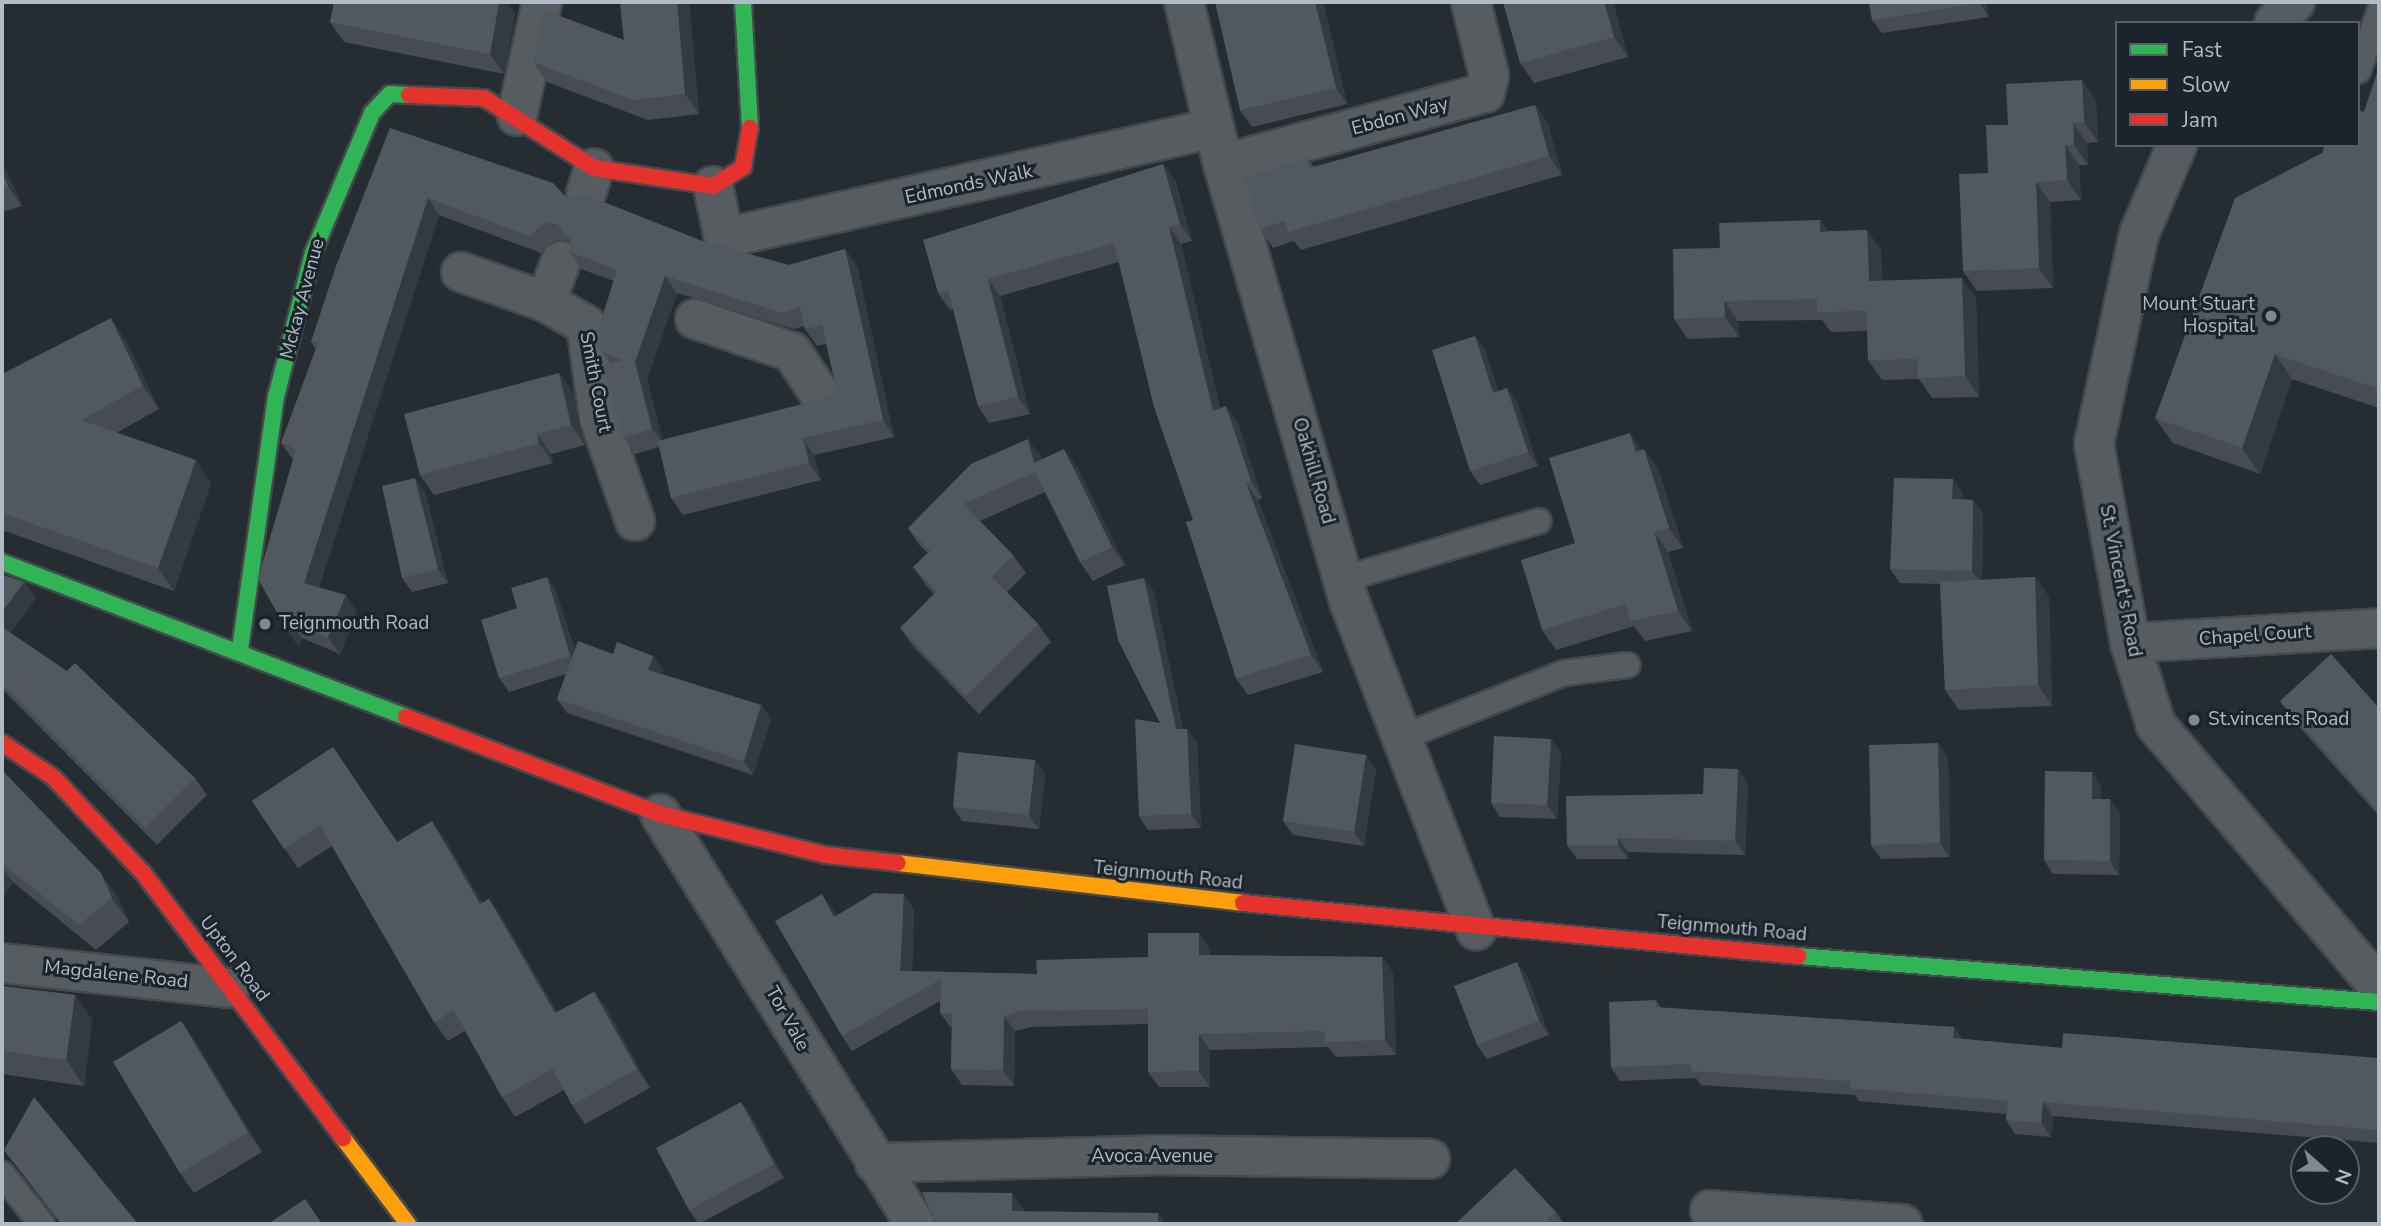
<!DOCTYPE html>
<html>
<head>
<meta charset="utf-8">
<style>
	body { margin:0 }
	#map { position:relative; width:2381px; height:1226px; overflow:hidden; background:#262d32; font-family:"Nunito Sans",sans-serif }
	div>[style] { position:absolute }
	.roads { filter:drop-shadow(2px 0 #44494d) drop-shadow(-2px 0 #44494d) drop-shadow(0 2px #44494d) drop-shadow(0 -2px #44494d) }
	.lane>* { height:24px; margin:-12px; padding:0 12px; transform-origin:12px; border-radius:12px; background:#575c60 }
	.street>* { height:38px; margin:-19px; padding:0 19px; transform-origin:19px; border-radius:19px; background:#575c60 }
	.fast>* { height:16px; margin:-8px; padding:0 8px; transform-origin:8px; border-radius:8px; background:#30b455 }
	.slow>* { height:16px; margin:-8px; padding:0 8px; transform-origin:8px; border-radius:8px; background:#ff9f0a }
	.jam>* { height:16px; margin:-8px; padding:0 8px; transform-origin:8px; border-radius:8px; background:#e5322d }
	.wall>* { inset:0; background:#464c52 }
	.shaded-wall>* { inset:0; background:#343b40 }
	.building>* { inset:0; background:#51585e }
	.dots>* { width:19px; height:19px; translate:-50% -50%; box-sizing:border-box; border:4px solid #1b242c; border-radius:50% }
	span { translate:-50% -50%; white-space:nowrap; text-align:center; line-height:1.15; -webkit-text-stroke:6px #1b242c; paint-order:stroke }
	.street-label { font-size:19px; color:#b0bbc3 }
	.poi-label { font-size:19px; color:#b0bbc3 }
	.right { translate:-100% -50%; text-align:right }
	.left { translate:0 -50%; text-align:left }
	.frame { position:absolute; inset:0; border:4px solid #b0bbc3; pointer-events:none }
	.legend { position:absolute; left:2115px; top:21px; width:245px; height:126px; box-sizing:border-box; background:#1b242c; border:2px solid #576068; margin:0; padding:9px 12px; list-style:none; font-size:21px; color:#b0bbc3 }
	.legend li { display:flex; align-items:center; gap:14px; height:35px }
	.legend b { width:35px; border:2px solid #576068 }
	.north { position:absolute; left:2290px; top:1135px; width:70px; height:70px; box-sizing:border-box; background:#1b242c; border:2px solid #576068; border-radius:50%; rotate:111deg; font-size:19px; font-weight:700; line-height:28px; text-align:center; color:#b0bbc3 }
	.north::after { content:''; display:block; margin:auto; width:24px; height:32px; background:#808990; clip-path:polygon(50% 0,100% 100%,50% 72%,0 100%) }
</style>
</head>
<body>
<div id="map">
	<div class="roads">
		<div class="lane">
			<i style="left:2358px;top:71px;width:62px;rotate:-70.1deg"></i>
			<i style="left:1343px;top:579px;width:204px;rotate:-16.5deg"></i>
			<i style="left:1398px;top:739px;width:179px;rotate:-21.7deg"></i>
			<i style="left:1564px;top:673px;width:64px;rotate:-7.2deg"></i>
			<i style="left:2px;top:1174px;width:64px;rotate:51.3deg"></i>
		</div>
		<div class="street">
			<i style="left:1184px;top:2px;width:167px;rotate:76.5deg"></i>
			<i style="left:1223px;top:164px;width:455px;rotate:73.9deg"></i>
			<i style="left:1349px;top:601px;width:353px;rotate:68.9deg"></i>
			<i style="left:2274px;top:23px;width:30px;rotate:-45deg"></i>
			<i style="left:517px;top:116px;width:117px;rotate:-77.6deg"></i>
			<i style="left:2177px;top:145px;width:97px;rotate:113.1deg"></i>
			<i style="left:2139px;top:234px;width:215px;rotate:102.1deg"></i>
			<i style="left:2094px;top:444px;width:202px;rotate:79.7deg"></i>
			<i style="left:2130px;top:643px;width:86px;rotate:72.4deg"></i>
			<i style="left:2156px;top:725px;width:344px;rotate:49.6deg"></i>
			<i style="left:1223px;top:164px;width:271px;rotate:-15.2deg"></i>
			<i style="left:1485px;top:93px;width:18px;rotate:-77deg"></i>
			<i style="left:1489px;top:75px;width:75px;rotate:-103.9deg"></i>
			<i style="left:713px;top:186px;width:53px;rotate:78.1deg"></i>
			<i style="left:724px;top:238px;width:502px;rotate:-12.65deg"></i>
			<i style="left:586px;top:194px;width:27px;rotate:-73deg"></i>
			<i style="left:561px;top:261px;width:44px;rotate:110.1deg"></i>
			<i style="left:546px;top:302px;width:46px;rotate:29.9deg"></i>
			<i style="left:586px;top:325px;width:94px;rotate:82deg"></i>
			<i style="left:599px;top:418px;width:109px;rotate:70.7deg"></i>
			<i style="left:461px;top:272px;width:90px;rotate:19.4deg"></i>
			<i style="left:695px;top:319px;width:102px;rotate:18.8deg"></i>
			<i style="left:792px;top:352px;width:49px;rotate:56.6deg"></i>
			<i style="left:2130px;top:643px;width:249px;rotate:-3.4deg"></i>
			<i style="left:660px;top:814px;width:483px;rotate:58.1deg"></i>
			<i style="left:2px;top:963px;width:229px;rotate:6.3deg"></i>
			<i style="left:875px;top:1163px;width:279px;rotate:-1.6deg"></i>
			<i style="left:1154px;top:1155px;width:276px;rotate:0.8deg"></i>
			<i style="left:1710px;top:1210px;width:193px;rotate:4.2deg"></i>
		</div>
		<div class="fast">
			<i style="left:743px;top:2px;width:126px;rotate:86.8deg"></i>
			<i style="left:2px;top:562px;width:433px;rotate:21deg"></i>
			<i style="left:240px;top:649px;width:255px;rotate:-81.9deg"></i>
			<i style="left:276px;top:397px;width:149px;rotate:-75.6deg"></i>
			<i style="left:313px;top:253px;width:152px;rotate:-67.1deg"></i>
			<i style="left:372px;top:113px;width:26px;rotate:-47deg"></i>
			<i style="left:390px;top:94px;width:19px;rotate:3deg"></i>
			<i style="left:1798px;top:956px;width:583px;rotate:4.53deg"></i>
		</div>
		<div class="slow">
			<i style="left:898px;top:863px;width:347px;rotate:6.6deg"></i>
			<i style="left:343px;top:1138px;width:108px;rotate:52.9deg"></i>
		</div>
		<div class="jam">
			<i style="left:409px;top:95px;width:75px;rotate:2.3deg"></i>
			<i style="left:484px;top:98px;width:130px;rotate:32.5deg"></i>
			<i style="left:594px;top:168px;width:120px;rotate:8.6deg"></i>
			<i style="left:713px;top:186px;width:36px;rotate:-32deg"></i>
			<i style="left:743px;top:167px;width:40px;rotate:-80deg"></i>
			<i style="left:406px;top:717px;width:272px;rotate:20.9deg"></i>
			<i style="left:660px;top:814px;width:171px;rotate:13.9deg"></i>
			<i style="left:826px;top:855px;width:72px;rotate:6.3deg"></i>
			<i style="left:2px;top:743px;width:61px;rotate:33.7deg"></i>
			<i style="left:53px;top:777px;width:133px;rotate:46.8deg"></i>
			<i style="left:144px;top:874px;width:331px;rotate:53deg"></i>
			<i style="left:1243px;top:903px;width:558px;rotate:5.45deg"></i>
		</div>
	</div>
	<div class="wall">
		<i style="clip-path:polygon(334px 2px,506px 2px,515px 14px,504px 74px,344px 42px,330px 22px)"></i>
		<i style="clip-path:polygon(620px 2px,689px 2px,699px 114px,648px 120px,547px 82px,533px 62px,624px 40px)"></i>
		<i style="clip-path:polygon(1323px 2px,1347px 104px,1252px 127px,1240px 110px)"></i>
		<i style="clip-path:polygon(1613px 2px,1628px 57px,1534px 83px,1520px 63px)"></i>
		<i style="clip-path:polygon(1869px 2px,1995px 2px,1986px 3px,1989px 17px,1882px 33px,1872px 20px)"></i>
		<i style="clip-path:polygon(2379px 67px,2379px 408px,2292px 379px,2260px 474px,2173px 443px,2155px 418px,2364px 112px)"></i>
		<i style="clip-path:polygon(2082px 80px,2096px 101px,2098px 142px,2087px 143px,2088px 165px,2079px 165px,2081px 200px,2050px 202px,2053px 288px,1977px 291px,1963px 271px,1988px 173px,2008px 125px)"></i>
		<i style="clip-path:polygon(1535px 105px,1548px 124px,1562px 175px,1301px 250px,1294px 241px,1273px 248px,1260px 229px,1307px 157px,1314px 167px)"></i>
		<i style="clip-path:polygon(evenodd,390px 128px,567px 198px,705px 242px,789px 265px,845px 249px,857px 266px,894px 437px,814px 455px,821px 480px,683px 515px,671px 498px,659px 447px,635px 454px,623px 437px,610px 363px,602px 352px,614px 281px,581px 269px,570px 252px,570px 242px,569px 241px,557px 240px,541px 253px,439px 215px,319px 587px,357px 612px,340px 654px,302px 638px,299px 647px,287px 630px,293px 460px,281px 443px,316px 349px,311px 342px,390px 128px,677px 293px,794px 329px,804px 326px,805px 329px,817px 346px,826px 344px,838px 395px,662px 440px,647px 379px,677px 293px)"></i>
		<i style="clip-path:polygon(2px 161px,22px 206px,2px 212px)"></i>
		<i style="clip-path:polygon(1163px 164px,1175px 180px,1192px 241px,1181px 244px,1220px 408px,1238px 423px,1262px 498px,1258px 500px,1323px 672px,1248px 695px,1236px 678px,1193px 520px,1119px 262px,1000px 296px,1030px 414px,989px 423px,978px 406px,953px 309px,950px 310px,938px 293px)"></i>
		<i style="clip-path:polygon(1820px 220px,1828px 231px,1867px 230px,1881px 250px,1882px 280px,1976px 298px,1979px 397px,1932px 398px,1919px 379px,1882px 380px,1868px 360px,1867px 331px,1831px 332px,1822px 320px,1738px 321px,1739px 337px,1688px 339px,1674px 319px,1720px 248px)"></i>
		<i style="clip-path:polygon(1475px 336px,1485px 350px,1498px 391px,1517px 402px,1538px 466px,1480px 485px,1470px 471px)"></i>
		<i style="clip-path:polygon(126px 341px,159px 409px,116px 433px,211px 483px,174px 591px,2px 530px,2px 374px)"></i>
		<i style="clip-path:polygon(559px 373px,573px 393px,585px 445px,551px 454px,553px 463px,434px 495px,420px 475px)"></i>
		<i style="clip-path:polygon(1644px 449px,1658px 469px,1683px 548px,1668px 552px,1692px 631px,1645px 641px,1634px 626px,1556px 650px,1542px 630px,1575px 543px,1642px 450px)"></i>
		<i style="clip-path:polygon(1041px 457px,1042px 460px,1077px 467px,1125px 565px,1093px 581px,1080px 562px,1045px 492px,980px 521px,1013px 555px,1026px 573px,1007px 592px,1038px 624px,1051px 642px,979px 714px,913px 646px,900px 628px,934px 594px,926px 585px,913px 567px,928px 553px,920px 546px,908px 528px)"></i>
		<i style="clip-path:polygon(1953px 479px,1962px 493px,1962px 499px,1973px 500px,1983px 514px,1982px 580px,2035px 577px,2049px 597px,2052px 706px,1959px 710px,1945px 690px,1940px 584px,1900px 583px,1890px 569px)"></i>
		<i style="clip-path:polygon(425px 492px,448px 583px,412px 592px,402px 578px)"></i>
		<i style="clip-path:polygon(2px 575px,24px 582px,36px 598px,10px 633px,195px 778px,207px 795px,157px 845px,2px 689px)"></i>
		<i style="clip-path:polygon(547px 577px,556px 591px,575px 652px,653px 656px,663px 670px,662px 674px,761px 705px,771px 719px,753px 775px,567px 713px,557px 699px,566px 674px,509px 692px,499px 678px,517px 608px)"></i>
		<i style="clip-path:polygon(1144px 578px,1154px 592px,1183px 729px,1187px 729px,1197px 743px,1201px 828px,1148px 830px,1139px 816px,1160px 723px)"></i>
		<i style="clip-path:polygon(2280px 701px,2379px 708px,2379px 816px,2294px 721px)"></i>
		<i style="clip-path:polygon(1551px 739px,1561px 753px,1557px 819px,1500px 817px,1491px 803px)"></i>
		<i style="clip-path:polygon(333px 747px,397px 842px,446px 841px,482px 903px,489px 899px,502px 918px,557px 1012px,594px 992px,608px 1011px,650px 1088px,585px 1124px,572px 1105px,564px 1090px,515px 1117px,502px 1097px,465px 1031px,448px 1041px,434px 1022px,332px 846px,298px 868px,252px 801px)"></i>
		<i style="clip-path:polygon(1366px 755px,1376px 769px,1364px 846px,1293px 835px,1283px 821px)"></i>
		<i style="clip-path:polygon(1948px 757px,1950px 857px,1881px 859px,1871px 845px)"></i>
		<i style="clip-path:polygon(1035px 760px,1045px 774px,1039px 829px,962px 821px,953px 807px)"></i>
		<i style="clip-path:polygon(2px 770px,118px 897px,129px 922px,96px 950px,13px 882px,2px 897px)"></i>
		<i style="clip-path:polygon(1748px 783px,1745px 855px,1628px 852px,1628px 859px,1577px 859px,1567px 845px,1703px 794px)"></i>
		<i style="clip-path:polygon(2101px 786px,2101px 799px,2110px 799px,2120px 813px,2119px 875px,2053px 874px,2044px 860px)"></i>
		<i style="clip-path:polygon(914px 909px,912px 971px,1037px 974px,1148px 957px,1199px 933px,1210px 949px,1210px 955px,1382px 957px,1393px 973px,1396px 1055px,1336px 1057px,1328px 1047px,1210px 1050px,1210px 1087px,1159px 1087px,1148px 1072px,1148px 1024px,1031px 1027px,1015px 1031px,1014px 1086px,962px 1085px,951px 1069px,952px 1028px,951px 1028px,940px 1013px,940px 1001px,852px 1051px,842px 1036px,833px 910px,836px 916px)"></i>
		<i style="clip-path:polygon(1527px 976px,1549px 1035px,1487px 1059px,1477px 1045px)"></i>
		<i style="clip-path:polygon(2px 986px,75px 995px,92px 1020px,84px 1086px,2px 1074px)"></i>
		<i style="clip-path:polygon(1656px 1000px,1661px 1008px,1954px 1027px,1963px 1039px,2062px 1048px,2379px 1058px,2379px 1143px,2053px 1116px,2051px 1137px,2015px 1134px,2006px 1120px,2006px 1114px,1859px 1101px,1855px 1095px,1701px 1085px,1696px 1078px,1620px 1081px,1611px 1067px)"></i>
		<i style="clip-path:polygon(181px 1021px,195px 1041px,262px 1152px,194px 1193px,180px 1173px)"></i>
		<i style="clip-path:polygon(741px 1102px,751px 1116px,784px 1178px,699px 1224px,689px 1210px)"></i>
		<i style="clip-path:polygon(4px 1150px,138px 1224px,61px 1224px)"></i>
		<i style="clip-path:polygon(1556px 1212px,1564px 1224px,1455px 1224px)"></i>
	</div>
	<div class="shaded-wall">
		<i style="clip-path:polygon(499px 2px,506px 2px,515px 14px,504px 74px,490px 54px)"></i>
		<i style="clip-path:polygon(677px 2px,689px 2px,699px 114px,685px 94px)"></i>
		<i style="clip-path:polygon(1315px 2px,1323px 2px,1347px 104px,1336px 88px)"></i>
		<i style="clip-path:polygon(1604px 2px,1613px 2px,1628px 57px,1614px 37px)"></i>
		<i style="clip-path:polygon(1979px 2px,1986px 2px,1986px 3px,1989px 17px)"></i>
		<i style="clip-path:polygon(2082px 80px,2096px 101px,2098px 142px,2084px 122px)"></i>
		<i style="clip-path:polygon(1535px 105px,1548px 124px,1562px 175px,1549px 156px)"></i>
		<i style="clip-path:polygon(2073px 123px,2087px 143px,2088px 165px,2074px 145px)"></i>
		<i style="clip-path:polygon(2065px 145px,2079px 165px,2081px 200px,2067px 180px)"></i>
		<i style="clip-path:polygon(2px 161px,22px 206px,8px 186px,2px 172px)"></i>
		<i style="clip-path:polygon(1163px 164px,1175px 180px,1192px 241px,1180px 224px)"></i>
		<i style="clip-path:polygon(2036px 182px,2050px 202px,2053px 288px,2039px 268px)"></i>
		<i style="clip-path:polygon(428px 198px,439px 215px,315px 599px,304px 583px)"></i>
		<i style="clip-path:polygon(1820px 220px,1834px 240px,1820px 232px)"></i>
		<i style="clip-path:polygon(1169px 227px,1181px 244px,1225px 428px,1213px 411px)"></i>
		<i style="clip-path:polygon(1867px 230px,1881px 250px,1883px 301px,1869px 281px)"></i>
		<i style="clip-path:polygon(845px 249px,857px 266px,894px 437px,883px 420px)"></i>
		<i style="clip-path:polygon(665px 276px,677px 293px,647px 379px,664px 445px,652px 429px,635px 362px)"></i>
		<i style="clip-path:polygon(1962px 278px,1976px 298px,1979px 397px,1965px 376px)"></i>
		<i style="clip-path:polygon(988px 279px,1000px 296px,1030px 414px,1018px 397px)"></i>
		<i style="clip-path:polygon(1724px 301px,1738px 321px,1739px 337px,1725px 317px)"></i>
		<i style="clip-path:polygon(111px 318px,126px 341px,159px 409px,143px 386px)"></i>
		<i style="clip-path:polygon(1475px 336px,1485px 350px,1503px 407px,1493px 393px)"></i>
		<i style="clip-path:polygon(2275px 354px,2292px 379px,2260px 474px,2242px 448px)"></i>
		<i style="clip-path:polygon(559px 373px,573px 393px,585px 445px,571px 425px)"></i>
		<i style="clip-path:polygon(1507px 388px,1517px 402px,1538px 466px,1528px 452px)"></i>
		<i style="clip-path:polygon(1226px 406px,1238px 423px,1262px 498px,1251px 481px)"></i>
		<i style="clip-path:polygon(1630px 433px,1644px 453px,1636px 452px)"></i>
		<i style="clip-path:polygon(537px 434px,551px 454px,553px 463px,539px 443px)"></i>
		<i style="clip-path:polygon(803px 438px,814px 455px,821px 480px,809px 463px)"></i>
		<i style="clip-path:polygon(1028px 439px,1041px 457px,1047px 481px,1034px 463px)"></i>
		<i style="clip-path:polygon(1064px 449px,1077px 467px,1125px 565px,1112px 547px)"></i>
		<i style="clip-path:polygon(1644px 449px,1658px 469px,1683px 548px,1669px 528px)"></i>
		<i style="clip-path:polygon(196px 460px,211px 483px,174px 591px,158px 568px)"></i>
		<i style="clip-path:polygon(415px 478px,425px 492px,448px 583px,438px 569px)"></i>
		<i style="clip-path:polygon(1953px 479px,1962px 493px,1962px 513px,1952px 499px)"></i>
		<i style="clip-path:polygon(1246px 483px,1258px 500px,1323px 672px,1311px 655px)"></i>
		<i style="clip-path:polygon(1973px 500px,1983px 514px,1982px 585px,1972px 571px)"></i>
		<i style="clip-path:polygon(1654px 532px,1668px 552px,1692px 631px,1678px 611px)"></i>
		<i style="clip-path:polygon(547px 577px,556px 591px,580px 670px,570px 656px)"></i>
		<i style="clip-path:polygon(2035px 577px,2049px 597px,2052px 706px,2038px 685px)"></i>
		<i style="clip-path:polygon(1144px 578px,1154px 592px,1186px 743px,1176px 729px)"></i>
		<i style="clip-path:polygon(24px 582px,36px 598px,6px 639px,2px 633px,2px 612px)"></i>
		<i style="clip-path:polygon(346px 595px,357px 612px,340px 654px,328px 637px)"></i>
		<i style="clip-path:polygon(290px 622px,302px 638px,299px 647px,287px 630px)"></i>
		<i style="clip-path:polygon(653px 656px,663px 670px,658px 683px,648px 670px)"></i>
		<i style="clip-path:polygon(761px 705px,771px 719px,753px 775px,744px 761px)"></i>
		<i style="clip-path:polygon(1187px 729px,1197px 743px,1201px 828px,1191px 814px)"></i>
		<i style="clip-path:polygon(1551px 739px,1561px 753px,1557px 819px,1547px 805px)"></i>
		<i style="clip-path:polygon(1938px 743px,1948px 757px,1950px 857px,1940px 843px)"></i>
		<i style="clip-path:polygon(1366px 755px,1376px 769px,1364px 846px,1354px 832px)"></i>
		<i style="clip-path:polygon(1035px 760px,1045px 774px,1039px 829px,1029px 815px)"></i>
		<i style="clip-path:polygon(1738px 769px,1748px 783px,1745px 855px,1735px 841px)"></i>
		<i style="clip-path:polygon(2092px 772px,2101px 786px,2101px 813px,2092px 799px)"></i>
		<i style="clip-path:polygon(2110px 799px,2120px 813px,2119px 875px,2110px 861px)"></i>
		<i style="clip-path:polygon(432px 821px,446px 841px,494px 923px,480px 904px)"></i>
		<i style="clip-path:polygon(1618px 838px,1628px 852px,1628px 859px,1618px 845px)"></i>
		<i style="clip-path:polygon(2px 867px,13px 882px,2px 897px)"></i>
		<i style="clip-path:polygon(101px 873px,118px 897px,129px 922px,112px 898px)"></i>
		<i style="clip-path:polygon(822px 894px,833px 910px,845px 932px,834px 917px)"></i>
		<i style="clip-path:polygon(904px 894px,914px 909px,911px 986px,900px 971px)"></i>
		<i style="clip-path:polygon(489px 899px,502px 918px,568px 1032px,555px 1013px)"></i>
		<i style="clip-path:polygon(1199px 933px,1210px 949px,1210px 971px,1199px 955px)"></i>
		<i style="clip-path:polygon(1382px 957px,1393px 973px,1396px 1055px,1385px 1040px)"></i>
		<i style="clip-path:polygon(1517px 962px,1527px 976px,1549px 1035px,1539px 1021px)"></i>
		<i style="clip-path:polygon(594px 992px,608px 1011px,650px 1088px,637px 1069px)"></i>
		<i style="clip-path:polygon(75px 995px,92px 1020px,84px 1086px,66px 1060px)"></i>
		<i style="clip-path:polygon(1004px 1016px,1015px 1031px,1014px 1086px,1003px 1070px)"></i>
		<i style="clip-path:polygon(181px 1021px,195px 1041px,262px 1152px,248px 1132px)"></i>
		<i style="clip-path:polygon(1954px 1027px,1964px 1041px,1953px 1038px)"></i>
		<i style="clip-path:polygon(1199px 1034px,1210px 1050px,1210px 1087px,1199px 1071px)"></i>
		<i style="clip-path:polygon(741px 1102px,751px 1116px,784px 1178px,774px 1164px)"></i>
		<i style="clip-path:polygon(2043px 1102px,2053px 1116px,2051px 1137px,2041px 1123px)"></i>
		<i style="clip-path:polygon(1012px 1193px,1024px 1210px,1024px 1224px,1012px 1211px)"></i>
		<i style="clip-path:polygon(1158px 1213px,1166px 1224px,1158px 1224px)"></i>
	</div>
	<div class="building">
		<i style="clip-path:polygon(334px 2px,499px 2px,490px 54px,330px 22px)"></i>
		<i style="clip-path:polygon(620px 2px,677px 2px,685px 94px,633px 100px,533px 62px,544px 10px,624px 40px)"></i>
		<i style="clip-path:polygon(1215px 2px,1315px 2px,1336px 88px,1240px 110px)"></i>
		<i style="clip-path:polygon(1503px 2px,1604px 2px,1614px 37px,1520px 63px)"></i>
		<i style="clip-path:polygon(1869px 2px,1979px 2px,1979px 3px,1872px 20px)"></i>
		<i style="clip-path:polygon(2379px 67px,2379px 389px,2275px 354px,2242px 448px,2155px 418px,2235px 198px,2322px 153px,2325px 145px,2358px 145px,2358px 110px,2364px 112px)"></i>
		<i style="clip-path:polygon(2082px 80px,2084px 122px,2073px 123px,2074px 145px,2065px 145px,2067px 180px,2036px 182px,2039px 268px,1963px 271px,1959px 174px,1988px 173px,1986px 125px,2008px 125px,2006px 84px)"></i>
		<i style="clip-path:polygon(1535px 105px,1549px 156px,1288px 232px,1285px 221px,1260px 229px,1244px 178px,1307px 157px,1310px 168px)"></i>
		<i style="clip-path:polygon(390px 128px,553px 183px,567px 198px,586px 195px,705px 242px,789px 265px,845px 249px,883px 420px,803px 438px,809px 463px,671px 498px,658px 441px,838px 395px,822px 325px,805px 329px,800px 307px,782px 313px,665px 276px,635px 362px,652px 429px,623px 437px,604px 365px,623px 360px,602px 352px,599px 327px,617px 270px,570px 252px,571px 240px,557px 224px,545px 223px,529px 236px,428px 198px,304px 583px,346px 595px,328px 637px,290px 622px,287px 630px,258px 579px,296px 449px,281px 443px,318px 343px,311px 342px,336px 266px)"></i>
		<i style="clip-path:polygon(1163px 164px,1180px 224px,1169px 227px,1213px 411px,1226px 406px,1251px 481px,1246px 483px,1311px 655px,1236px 678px,1186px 522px,1193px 520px,1154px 407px,1114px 243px,988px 279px,1018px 397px,978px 406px,948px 290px,938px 293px,923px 240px)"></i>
		<i style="clip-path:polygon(2px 172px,8px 186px,2px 188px)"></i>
		<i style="clip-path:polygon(1820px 220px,1820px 232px,1867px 230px,1869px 281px,1962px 278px,1965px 376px,1918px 378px,1917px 359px,1868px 360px,1867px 311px,1817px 312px,1817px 299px,1724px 301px,1725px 317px,1674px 319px,1673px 249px,1720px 248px,1719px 223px)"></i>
		<i style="clip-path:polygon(111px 318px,143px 386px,81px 420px,196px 460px,158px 568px,2px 513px,2px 374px)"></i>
		<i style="clip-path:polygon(1475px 336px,1493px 393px,1507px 388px,1528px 452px,1470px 471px,1432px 350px)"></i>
		<i style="clip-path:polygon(559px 373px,571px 425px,537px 434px,539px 443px,420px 475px,404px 414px)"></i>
		<i style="clip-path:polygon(1630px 433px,1636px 452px,1644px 449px,1669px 528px,1654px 532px,1678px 611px,1631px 621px,1626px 604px,1542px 630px,1521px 560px,1575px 543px,1549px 458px)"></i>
		<i style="clip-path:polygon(1028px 439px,1034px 463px,1064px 449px,1112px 547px,1080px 562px,1035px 472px,963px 504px,1013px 555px,992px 577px,1038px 624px,966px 696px,900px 628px,937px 591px,913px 567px,930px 551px,908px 528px,971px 464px)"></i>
		<i style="clip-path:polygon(415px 478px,438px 569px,402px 578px,382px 486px)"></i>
		<i style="clip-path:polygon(1894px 478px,1953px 479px,1952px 499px,1973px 500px,1972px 571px,1890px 569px)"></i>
		<i style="clip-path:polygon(2px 575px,24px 582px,2px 612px)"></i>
		<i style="clip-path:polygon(547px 577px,570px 656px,499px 678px,481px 620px,517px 608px,511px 588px)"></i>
		<i style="clip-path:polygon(2035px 577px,2038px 685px,1945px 690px,1940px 582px)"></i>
		<i style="clip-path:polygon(1144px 578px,1176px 729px,1187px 729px,1191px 814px,1139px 816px,1135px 719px,1160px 723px,1118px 640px,1107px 586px)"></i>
		<i style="clip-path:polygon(2px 627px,67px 671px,75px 663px,195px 778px,145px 828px,2px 684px)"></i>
		<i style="clip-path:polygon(578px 641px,613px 654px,617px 642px,653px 656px,648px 670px,761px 705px,744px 761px,557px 699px)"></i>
		<i style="clip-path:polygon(2331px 654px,2379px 708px,2379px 812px,2280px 701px)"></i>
		<i style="clip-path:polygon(1494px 736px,1551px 739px,1547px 805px,1491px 803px)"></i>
		<i style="clip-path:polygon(1938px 743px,1940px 843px,1871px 845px,1869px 745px)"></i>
		<i style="clip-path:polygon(1295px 744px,1366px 755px,1354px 832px,1283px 821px)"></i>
		<i style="clip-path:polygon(333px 747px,397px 842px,432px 821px,480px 904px,489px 899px,555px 1013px,594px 992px,637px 1069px,572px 1105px,553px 1069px,502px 1097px,454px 1010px,434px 1022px,320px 825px,284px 849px,252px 801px)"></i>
		<i style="clip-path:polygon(958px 752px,1035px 760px,1029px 815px,953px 807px)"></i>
		<i style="clip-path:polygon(1704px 768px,1738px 769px,1735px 841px,1618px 838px,1618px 845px,1567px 845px,1566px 796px,1703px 794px)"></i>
		<i style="clip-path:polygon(2px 770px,101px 873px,112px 898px,79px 925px,2px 863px)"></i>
		<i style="clip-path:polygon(2045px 771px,2092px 772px,2092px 799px,2110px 799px,2110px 861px,2044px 860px)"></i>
		<i style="clip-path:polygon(874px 893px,904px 894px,900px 971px,1037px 974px,1036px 960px,1148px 957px,1148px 933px,1199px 933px,1199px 955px,1382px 957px,1385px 1040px,1325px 1042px,1324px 1031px,1199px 1034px,1199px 1071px,1148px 1072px,1148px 1009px,1020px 1011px,1004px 1016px,1003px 1070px,951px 1069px,952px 1013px,940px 1013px,941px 979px,842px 1036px,775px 921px,822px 894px,834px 917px)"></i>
		<i style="clip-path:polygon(1517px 962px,1539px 1021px,1477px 1045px,1454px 986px)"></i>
		<i style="clip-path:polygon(2px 986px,75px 995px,66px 1060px,2px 1051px)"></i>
		<i style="clip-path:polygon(1656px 1000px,1656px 1007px,1954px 1027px,1953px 1038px,2062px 1048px,2063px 1033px,2379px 1058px,2379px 1130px,2043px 1102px,2041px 1123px,2006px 1120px,2008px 1101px,1850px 1088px,1850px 1081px,1691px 1071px,1691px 1064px,1611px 1067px,1609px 1002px)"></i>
		<i style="clip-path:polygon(181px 1021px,248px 1132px,180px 1173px,113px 1062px)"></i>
		<i style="clip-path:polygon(34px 1097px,138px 1224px,62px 1224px,4px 1150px)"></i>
		<i style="clip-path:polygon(741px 1102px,774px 1164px,689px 1210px,656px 1148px)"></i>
		<i style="clip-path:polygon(1515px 1168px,1556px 1212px,1543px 1224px,1455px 1224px)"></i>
		<i style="clip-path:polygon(922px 1192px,1012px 1193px,1012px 1211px,1158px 1213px,1158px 1224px,937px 1224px)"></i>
		<i style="clip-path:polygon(305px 1199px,322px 1224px,268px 1224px)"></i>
	</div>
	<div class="dots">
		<i style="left:2271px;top:316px;background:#808990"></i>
		<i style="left:265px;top:624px;background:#808990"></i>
		<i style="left:2194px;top:720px;background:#808990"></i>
	</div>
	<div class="street-label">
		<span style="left:1400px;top:117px;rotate:-15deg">Ebdon Way</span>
		<span style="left:969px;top:185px;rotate:-12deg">Edmonds Walk</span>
		<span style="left:303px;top:299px;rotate:-75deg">Mckay Avenue</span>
		<span style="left:595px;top:382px;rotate:79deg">Smith Court</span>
		<span style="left:1313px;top:471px;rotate:74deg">Oakhill Road</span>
		<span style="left:2120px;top:581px;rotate:79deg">St. Vincent's Road</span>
		<span style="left:2255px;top:636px;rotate:-4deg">Chapel Court</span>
		<span style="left:1168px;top:876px;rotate:6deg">Teignmouth Road</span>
		<span style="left:1732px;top:929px;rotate:5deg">Teignmouth Road</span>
		<span style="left:234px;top:959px;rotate:53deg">Upton Road</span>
		<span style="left:116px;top:975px;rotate:6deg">Magdalene Road</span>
		<span style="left:787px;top:1019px;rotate:61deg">Tor Vale</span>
		<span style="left:1152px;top:1157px">Avoca Avenue</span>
	</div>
	<div class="poi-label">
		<span class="right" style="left:2255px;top:316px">Mount Stuart<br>Hospital</span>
		<span class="left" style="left:279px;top:624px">Teignmouth Road</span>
		<span class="left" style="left:2208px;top:720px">St.vincents Road</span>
	</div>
	<div class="frame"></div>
	<ul class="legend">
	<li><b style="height:9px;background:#30b455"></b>Fast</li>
	<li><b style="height:9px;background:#ff9f0a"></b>Slow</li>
	<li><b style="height:9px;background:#e5322d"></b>Jam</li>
	</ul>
	<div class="north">N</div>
</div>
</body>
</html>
